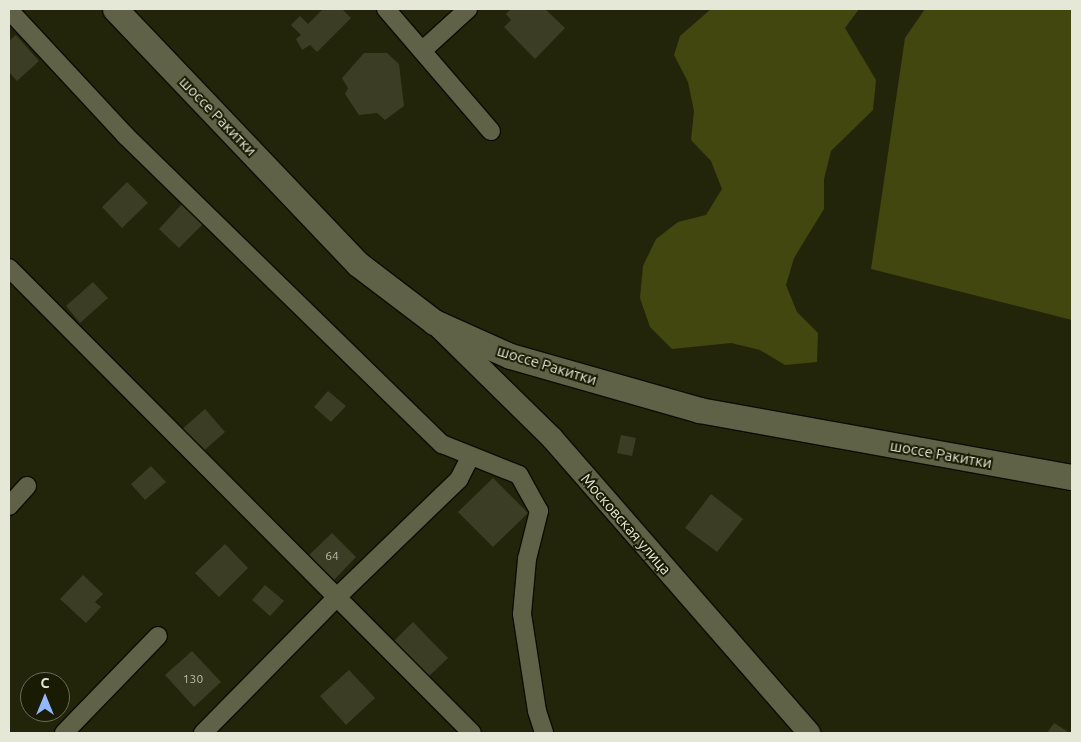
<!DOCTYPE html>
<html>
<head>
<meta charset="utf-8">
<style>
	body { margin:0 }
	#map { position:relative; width:1081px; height:742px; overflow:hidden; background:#23250b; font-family:Ubuntu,sans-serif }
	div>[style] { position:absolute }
	.green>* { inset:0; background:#42460f }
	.building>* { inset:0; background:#3b3d24 }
	.roads { filter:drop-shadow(1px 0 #0c0d00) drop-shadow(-1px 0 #0c0d00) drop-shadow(0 1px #0c0d00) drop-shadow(0 -1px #0c0d00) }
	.minor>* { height:18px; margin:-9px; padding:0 9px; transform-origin:9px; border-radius:9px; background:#5f6246 }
	.tertiary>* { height:22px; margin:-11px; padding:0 11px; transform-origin:11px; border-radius:11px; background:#5f6246 }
	.secondary>* { height:25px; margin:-12.5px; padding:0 12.5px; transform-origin:12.5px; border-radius:12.5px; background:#5f6246 }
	span { translate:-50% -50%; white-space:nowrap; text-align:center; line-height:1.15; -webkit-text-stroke:4px #191b03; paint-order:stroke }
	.number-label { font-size:12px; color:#babcaa }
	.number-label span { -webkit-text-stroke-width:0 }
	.street-label { font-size:15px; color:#e5e7d7 }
	.frame { position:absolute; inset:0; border:10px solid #e5e7d7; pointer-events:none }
	.north { position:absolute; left:20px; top:672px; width:50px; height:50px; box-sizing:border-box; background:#191b03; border:1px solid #6b6d58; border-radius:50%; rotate:0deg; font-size:14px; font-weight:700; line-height:20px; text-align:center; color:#e5e7d7 }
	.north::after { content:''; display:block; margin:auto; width:18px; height:22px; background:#93b7fd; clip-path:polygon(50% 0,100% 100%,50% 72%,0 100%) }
</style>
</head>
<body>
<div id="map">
	<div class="green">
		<i style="clip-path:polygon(711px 9px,859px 9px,845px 28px,876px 80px,873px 110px,831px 151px,824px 179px,824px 209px,794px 258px,786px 285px,797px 312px,818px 333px,817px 362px,785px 365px,760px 350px,731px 343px,672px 349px,650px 327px,640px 298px,643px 266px,656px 239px,678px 222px,706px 215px,722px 189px,711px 161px,691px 140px,694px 111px,688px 82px,674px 55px,680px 36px)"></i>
		<i style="clip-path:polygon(925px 9px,1072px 9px,1072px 320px,871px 269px,905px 38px)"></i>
	</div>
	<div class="building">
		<i style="clip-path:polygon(323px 9px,342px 9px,351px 18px,317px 52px,310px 45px,302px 50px,296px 39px,301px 35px,291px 25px,300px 16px,308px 24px)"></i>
		<i style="clip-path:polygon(511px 9px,545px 9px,565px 28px,535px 59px,504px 27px,511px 20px,506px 14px)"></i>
		<i style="clip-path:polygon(16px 35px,39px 61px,17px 81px,9px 72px,9px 41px)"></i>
		<i style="clip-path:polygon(364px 53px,387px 53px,399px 64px,404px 106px,385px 120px,377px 113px,359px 115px,345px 94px,348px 88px,342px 78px)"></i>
		<i style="clip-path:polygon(127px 182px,148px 203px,122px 228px,102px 207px)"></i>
		<i style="clip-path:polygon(182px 204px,203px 224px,179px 248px,159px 229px)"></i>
		<i style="clip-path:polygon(93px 282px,108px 298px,80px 323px,66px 306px)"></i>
		<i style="clip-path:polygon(328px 391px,346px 406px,331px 422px,314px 407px)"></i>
		<i style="clip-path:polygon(205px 409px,225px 432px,199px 455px,179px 432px)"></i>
		<i style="clip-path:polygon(621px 435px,636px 438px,632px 456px,617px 453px)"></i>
		<i style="clip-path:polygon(151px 466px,166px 482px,145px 500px,131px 484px)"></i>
		<i style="clip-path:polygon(493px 478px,528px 513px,493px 547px,458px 512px)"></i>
		<i style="clip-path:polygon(711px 494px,743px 519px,717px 552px,685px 528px)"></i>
		<i style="clip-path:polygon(332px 533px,356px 557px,333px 581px,308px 556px)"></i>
		<i style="clip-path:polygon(225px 544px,248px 568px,219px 597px,195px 573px)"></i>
		<i style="clip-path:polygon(83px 575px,103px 594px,95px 602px,101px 607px,86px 623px,60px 599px)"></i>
		<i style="clip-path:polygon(265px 585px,284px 601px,270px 616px,252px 600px)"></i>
		<i style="clip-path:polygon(413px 622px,448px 658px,426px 679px,392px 643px)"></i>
		<i style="clip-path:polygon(192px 651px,221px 682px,194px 707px,165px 675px)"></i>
		<i style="clip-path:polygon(349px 670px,375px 698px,346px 725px,320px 696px)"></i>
		<i style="clip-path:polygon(1054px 723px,1070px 733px,1047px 733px)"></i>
	</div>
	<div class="roads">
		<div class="minor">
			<i style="left:386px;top:9px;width:161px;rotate:49.3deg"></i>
			<i style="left:9px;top:10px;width:171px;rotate:47.1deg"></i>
			<i style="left:125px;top:135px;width:443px;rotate:44.3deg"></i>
			<i style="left:442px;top:444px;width:83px;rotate:21.9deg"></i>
			<i style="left:519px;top:475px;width:41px;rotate:60.9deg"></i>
			<i style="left:539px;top:511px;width:49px;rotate:104deg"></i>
			<i style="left:527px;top:559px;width:55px;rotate:95.2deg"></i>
			<i style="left:522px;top:614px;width:98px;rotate:81.2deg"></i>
			<i style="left:537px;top:711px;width:23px;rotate:72deg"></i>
			<i style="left:423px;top:50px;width:61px;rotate:-42.3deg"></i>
			<i style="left:9px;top:268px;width:656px;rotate:45.12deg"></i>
			<i style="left:9px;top:506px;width:27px;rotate:-48deg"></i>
			<i style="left:64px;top:733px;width:135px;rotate:-45.9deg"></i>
			<i style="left:203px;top:733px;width:191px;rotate:-45.4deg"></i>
			<i style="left:337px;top:597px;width:170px;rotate:-44deg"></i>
			<i style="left:459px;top:479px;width:25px;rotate:-63deg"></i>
		</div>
		<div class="tertiary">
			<i style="left:438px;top:326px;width:160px;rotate:44.5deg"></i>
			<i style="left:552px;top:438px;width:391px;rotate:48.9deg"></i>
		</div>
		<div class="secondary">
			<i style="left:115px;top:9px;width:352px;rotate:46.4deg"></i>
			<i style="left:358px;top:264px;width:96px;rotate:37.3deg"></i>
			<i style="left:434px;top:322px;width:83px;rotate:24.1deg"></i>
			<i style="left:510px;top:356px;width:197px;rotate:15.9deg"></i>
			<i style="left:699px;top:410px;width:379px;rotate:10.2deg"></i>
		</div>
	</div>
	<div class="number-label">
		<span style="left:332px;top:556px">64</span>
		<span style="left:193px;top:679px">130</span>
	</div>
	<div class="street-label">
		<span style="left:218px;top:116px;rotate:46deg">шоссе Ракитки</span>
		<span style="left:547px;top:365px;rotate:17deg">шоссе Ракитки</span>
		<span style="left:941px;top:454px;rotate:10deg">шоссе Ракитки</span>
		<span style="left:626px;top:524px;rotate:49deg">Московская улица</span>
	</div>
	<div class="frame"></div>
	<div class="north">С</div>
</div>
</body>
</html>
